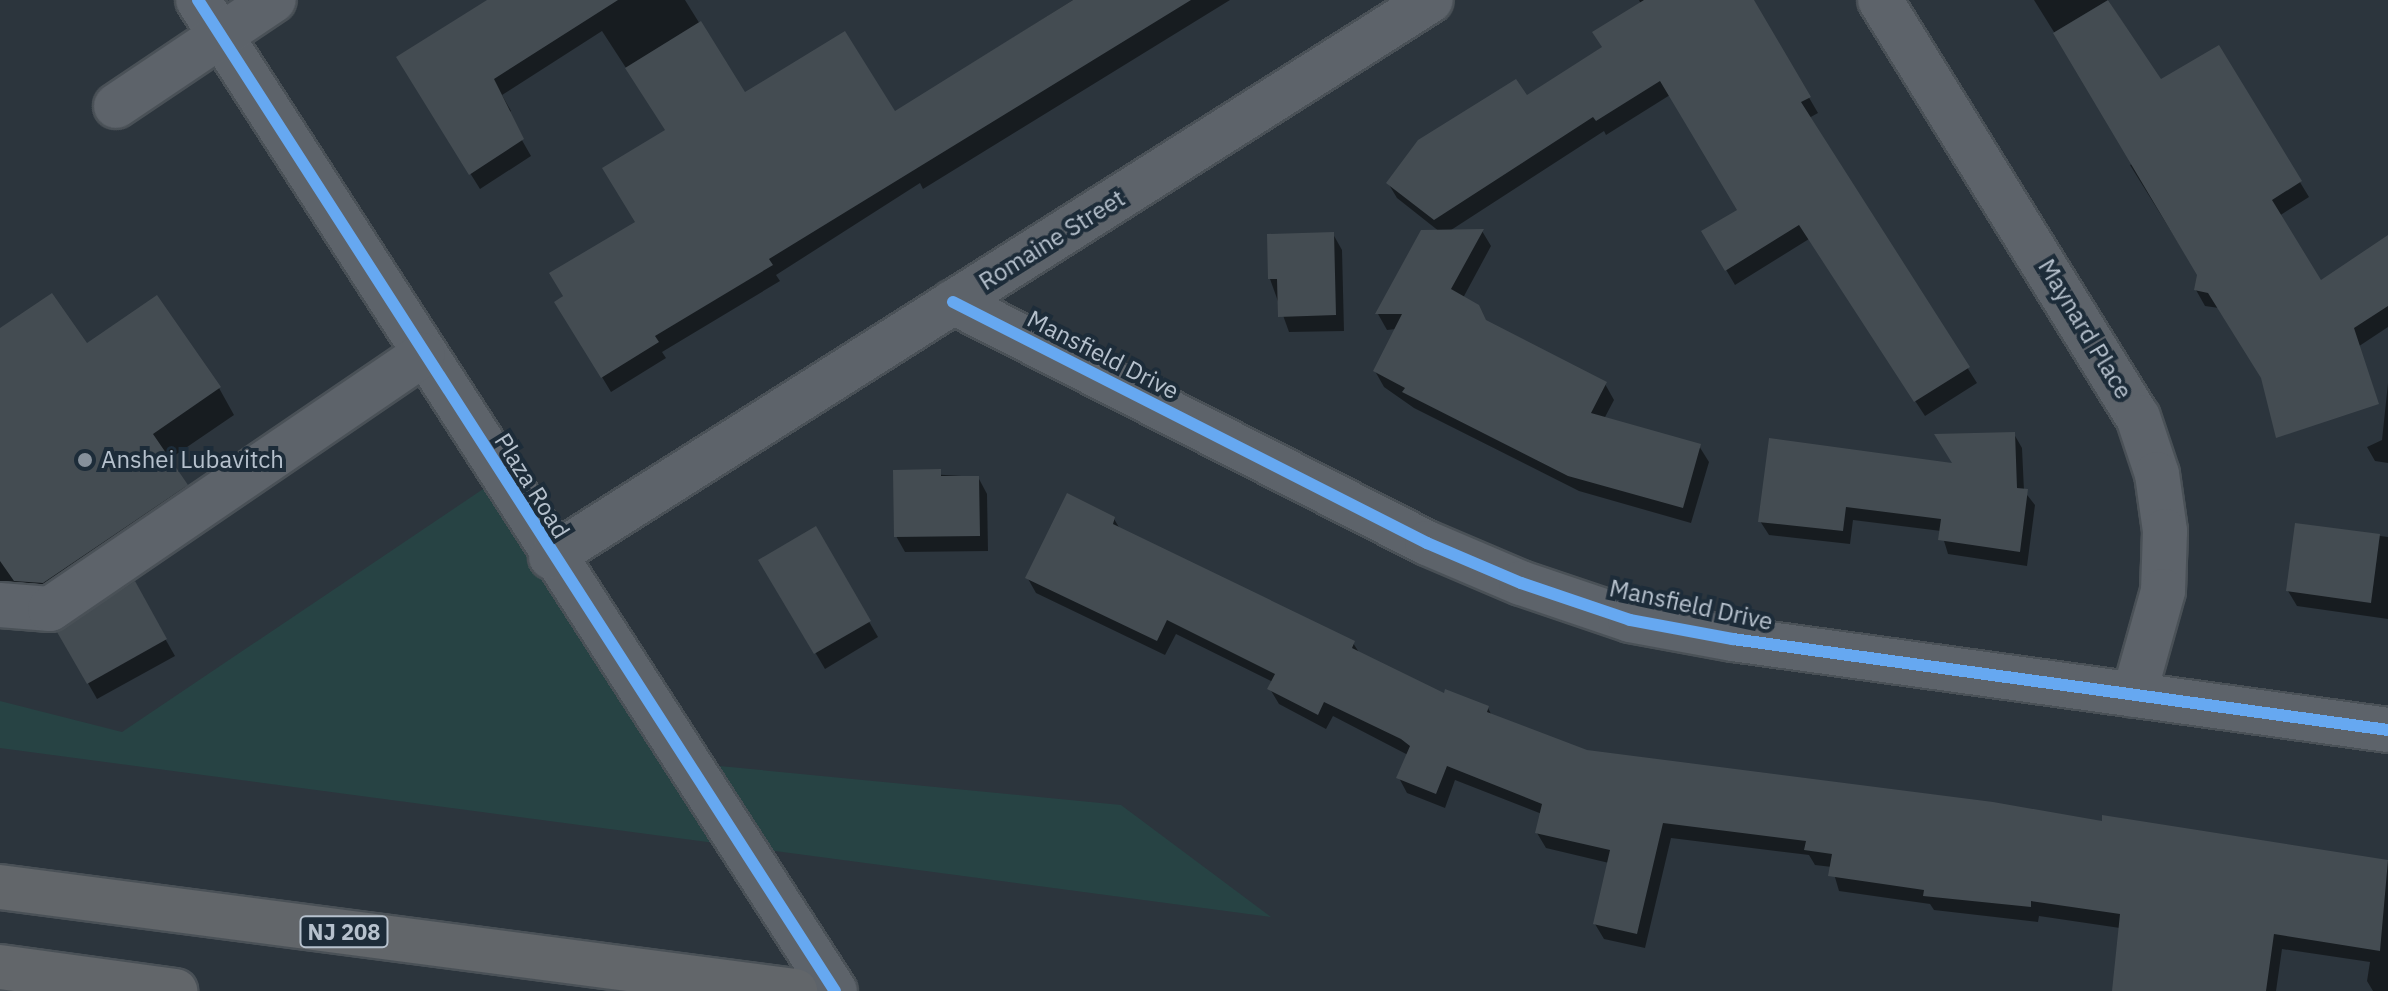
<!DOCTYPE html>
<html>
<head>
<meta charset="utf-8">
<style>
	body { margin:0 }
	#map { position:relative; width:2388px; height:991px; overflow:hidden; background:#2c353d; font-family:"IBM Plex Sans",sans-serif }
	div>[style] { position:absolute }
	.green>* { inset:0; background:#274344 }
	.shadow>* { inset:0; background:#0007 }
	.building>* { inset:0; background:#444c52 }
	.roads { filter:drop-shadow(2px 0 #4a5157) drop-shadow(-2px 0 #4a5157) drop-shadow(0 2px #4a5157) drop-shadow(0 -2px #4a5157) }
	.minor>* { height:44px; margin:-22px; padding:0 22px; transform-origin:22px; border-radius:22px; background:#5d636a }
	.highway>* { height:44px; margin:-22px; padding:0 22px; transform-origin:22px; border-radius:22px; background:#62666a }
	.cycleway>* { height:12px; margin:-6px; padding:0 6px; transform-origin:6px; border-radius:6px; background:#66a8f1 }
	.dots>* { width:22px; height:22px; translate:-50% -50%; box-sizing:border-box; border:4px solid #1d2c39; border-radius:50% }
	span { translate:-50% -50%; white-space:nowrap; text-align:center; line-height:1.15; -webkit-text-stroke:8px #1d2c39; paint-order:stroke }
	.shield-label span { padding:2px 6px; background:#1d2c39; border:2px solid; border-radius:6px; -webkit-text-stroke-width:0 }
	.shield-label { font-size:22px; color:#b6c1cd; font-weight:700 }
	.street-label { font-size:24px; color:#b6c1cd }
	.poi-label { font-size:24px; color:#b6c1cd }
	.left { translate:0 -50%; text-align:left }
</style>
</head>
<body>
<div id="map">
	<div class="green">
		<i style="clip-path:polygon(501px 477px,688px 763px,1121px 805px,1271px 917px,0 748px,0 701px,122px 732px)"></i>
	</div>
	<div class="shadow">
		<i style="clip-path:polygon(491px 0,685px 0,744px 95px,894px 113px,1073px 0,1230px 0,923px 189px,920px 183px,776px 275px,780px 281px,662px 352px,666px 358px,611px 392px,557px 302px,637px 223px,667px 131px,602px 31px,502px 95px,511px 111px,507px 114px,531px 156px,480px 189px,407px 72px)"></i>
		<i style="clip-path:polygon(1639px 0,1752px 0,1818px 113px,1809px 118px,1977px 383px,1925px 416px,1809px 239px,1735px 285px,1704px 232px,1739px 211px,1670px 95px,1606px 135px,1604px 131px,1448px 232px,1482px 231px,1491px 246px,1463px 298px,1487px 323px,1605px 384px,1614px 400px,1604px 419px,1699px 446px,1709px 462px,1691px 523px,1579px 491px,1414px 408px,1384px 387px,1375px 371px,1396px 329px,1387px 330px,1378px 314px,1422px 232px,1440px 232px,1397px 198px,1388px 183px,1604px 49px,1641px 4px)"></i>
		<i style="clip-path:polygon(2034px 0,2108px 0,2160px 81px,2218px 48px,2309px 197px,2279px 216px,2321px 283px,2388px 237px,2388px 327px,2276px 401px,2219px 308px,2205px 306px,2196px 290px,2199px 276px,2130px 165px,2135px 162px)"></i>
		<i style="clip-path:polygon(1333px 234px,1342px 250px,1344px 331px,1289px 332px,1270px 279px)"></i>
		<i style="clip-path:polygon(0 331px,87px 345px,219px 388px,234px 415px,168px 460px,201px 513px,59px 610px,0 601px)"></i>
		<i style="clip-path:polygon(2388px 383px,2388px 463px,2375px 461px,2367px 447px,2382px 440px)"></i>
		<i style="clip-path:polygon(2014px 434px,2022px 448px,2024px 491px,2035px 505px,2027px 566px,1948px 554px,1941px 531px,1853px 520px,1850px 544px,1769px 535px,1760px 521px,1951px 464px)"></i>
		<i style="clip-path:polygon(895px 472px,978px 477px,987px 494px,988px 551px,905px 552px,896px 536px)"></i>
		<i style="clip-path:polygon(1114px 519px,1120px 529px,1353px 643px,1360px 654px,1445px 696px,1488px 708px,1492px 716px,1586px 752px,2103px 824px,2104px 817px,2388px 861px,2388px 991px,2373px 991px,2367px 981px,2370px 962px,2282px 949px,2276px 991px,2117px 991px,2120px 928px,2039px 916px,2038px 922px,1934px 910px,1930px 904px,1839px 891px,1832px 867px,1815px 865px,1809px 855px,1671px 838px,1645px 948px,1604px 939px,1595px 924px,1609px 863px,1546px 848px,1537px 833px,1542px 814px,1455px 780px,1445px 808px,1407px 793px,1399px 778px,1408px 755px,1333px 716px,1326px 729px,1279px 704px,1270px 689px,1273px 682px,1176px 634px,1165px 655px,1036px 593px,1027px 577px)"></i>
		<i style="clip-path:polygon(2297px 525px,2388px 537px,2388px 619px,2297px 606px,2288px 591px)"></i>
		<i style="clip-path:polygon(815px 529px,878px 637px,825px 669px,761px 561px)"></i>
		<i style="clip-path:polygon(134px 584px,175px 656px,97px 699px,59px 632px)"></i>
	</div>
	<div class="building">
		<i style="clip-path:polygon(487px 0,618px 0,494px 79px,524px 139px,469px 175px,396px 57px)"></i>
		<i style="clip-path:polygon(1073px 0,1191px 0,769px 259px,773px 265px,655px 336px,659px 342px,601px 378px,554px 302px,563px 296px,549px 273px,635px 222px,602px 168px,665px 130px,625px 68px,701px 21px,745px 92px,845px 31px,895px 111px)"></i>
		<i style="clip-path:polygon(1644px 0,1754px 0,1811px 97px,1801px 102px,1970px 367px,1914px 402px,1799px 225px,1725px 271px,1701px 231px,1737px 210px,1660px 81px,1596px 121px,1593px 117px,1434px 220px,1386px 183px,1418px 140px,1516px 79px,1527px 95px,1602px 47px,1592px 32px)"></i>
		<i style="clip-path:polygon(2108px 0,2161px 79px,2219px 45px,2302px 181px,2272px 200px,2321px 280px,2388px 235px,2388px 306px,2354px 328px,2379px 404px,2276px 438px,2261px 378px,2208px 293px,2194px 290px,2197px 275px,2053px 33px)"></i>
		<i style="clip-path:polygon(1484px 229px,1451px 289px,1479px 305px,1486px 320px,1607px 382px,1591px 413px,1701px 444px,1683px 508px,1568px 476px,1402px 392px,1405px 388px,1373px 371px,1402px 314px,1375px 314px,1421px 230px)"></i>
		<i style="clip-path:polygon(1334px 232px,1336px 315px,1278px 317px,1277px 279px,1268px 279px,1267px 234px)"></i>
		<i style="clip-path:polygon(52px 293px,87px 343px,157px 295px,221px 387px,153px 434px,188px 485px,43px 583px,14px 581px,0 561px,0 328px)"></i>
		<i style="clip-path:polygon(2015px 432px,2017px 488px,2028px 489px,2020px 552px,1938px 540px,1941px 519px,1846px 507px,1843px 531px,1758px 522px,1769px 438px,1952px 463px,1934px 434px)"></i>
		<i style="clip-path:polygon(941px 469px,941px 476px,979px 476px,980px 536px,894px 537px,893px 470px)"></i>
		<i style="clip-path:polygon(1067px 493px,1115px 517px,1113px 524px,1355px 641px,1352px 648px,1444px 693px,1445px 689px,1489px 706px,1487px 712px,1587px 750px,1993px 802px,2102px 821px,2102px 815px,2388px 860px,2380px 951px,2274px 934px,2266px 991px,2112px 991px,2120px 914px,2031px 901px,2031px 907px,1923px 896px,1924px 890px,1828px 876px,1832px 854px,1804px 850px,1806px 841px,1663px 823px,1637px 934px,1593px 924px,1610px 850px,1535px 833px,1542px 804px,1447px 766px,1436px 794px,1396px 778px,1410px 746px,1401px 739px,1324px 702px,1318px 715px,1267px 689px,1275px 674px,1167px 620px,1157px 641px,1025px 578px)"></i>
		<i style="clip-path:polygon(2295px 523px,2380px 534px,2371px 603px,2286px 591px)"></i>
		<i style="clip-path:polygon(816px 526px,871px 621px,814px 654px,758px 560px)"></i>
		<i style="clip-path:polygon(135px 581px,167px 639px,87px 684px,57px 632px)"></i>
	</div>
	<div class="roads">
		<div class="minor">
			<i style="left:198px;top:0;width:1178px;rotate:57.27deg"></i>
			<i style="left:1880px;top:0;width:490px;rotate:58.3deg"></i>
			<i style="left:2138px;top:417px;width:60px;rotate:71.6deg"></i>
			<i style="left:2157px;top:474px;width:58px;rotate:82deg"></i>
			<i style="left:2165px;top:531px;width:60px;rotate:91.9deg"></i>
			<i style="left:2163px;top:591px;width:108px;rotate:105.6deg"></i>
			<i style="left:116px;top:106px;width:190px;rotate:-33.9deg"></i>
			<i style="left:953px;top:302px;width:532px;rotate:26.95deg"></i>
			<i style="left:1427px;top:543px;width:102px;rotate:23.1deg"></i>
			<i style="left:1521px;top:583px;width:115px;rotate:18.7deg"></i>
			<i style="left:1630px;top:620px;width:105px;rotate:10.5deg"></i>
			<i style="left:1733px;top:639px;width:661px;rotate:7.91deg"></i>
			<i style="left:551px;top:557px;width:1041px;rotate:-32.33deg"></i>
			<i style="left:0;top:605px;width:50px;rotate:4.6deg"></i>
			<i style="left:50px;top:609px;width:451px;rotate:-34.3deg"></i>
		</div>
		<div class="highway">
			<i style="left:0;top:887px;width:802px;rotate:7.45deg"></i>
			<i style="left:0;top:967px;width:177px;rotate:7.8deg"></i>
		</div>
	</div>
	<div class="cycleway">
		<i style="left:198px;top:0;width:1178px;rotate:57.27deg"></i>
		<i style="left:953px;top:302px;width:532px;rotate:26.95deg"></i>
		<i style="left:1427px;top:543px;width:102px;rotate:23.1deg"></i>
		<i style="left:1521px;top:583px;width:115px;rotate:18.7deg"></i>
		<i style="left:1630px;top:620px;width:105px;rotate:10.5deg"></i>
		<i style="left:1733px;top:639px;width:661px;rotate:7.91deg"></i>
	</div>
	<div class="dots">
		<i style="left:85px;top:460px;background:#86909b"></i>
	</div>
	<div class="shield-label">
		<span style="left:344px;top:932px">NJ 208</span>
	</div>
	<div class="street-label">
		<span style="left:1052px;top:240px;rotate:-32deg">Romaine Street</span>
		<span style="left:2085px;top:329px;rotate:59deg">Maynard Place</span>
		<span style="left:1103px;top:355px;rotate:27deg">Mansfield Drive</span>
		<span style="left:532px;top:486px;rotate:58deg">Plaza Road</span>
		<span style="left:1691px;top:605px;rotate:12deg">Mansfield Drive</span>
	</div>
	<div class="poi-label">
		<span class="left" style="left:101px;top:460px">Anshei Lubavitch</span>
	</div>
</div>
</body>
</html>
